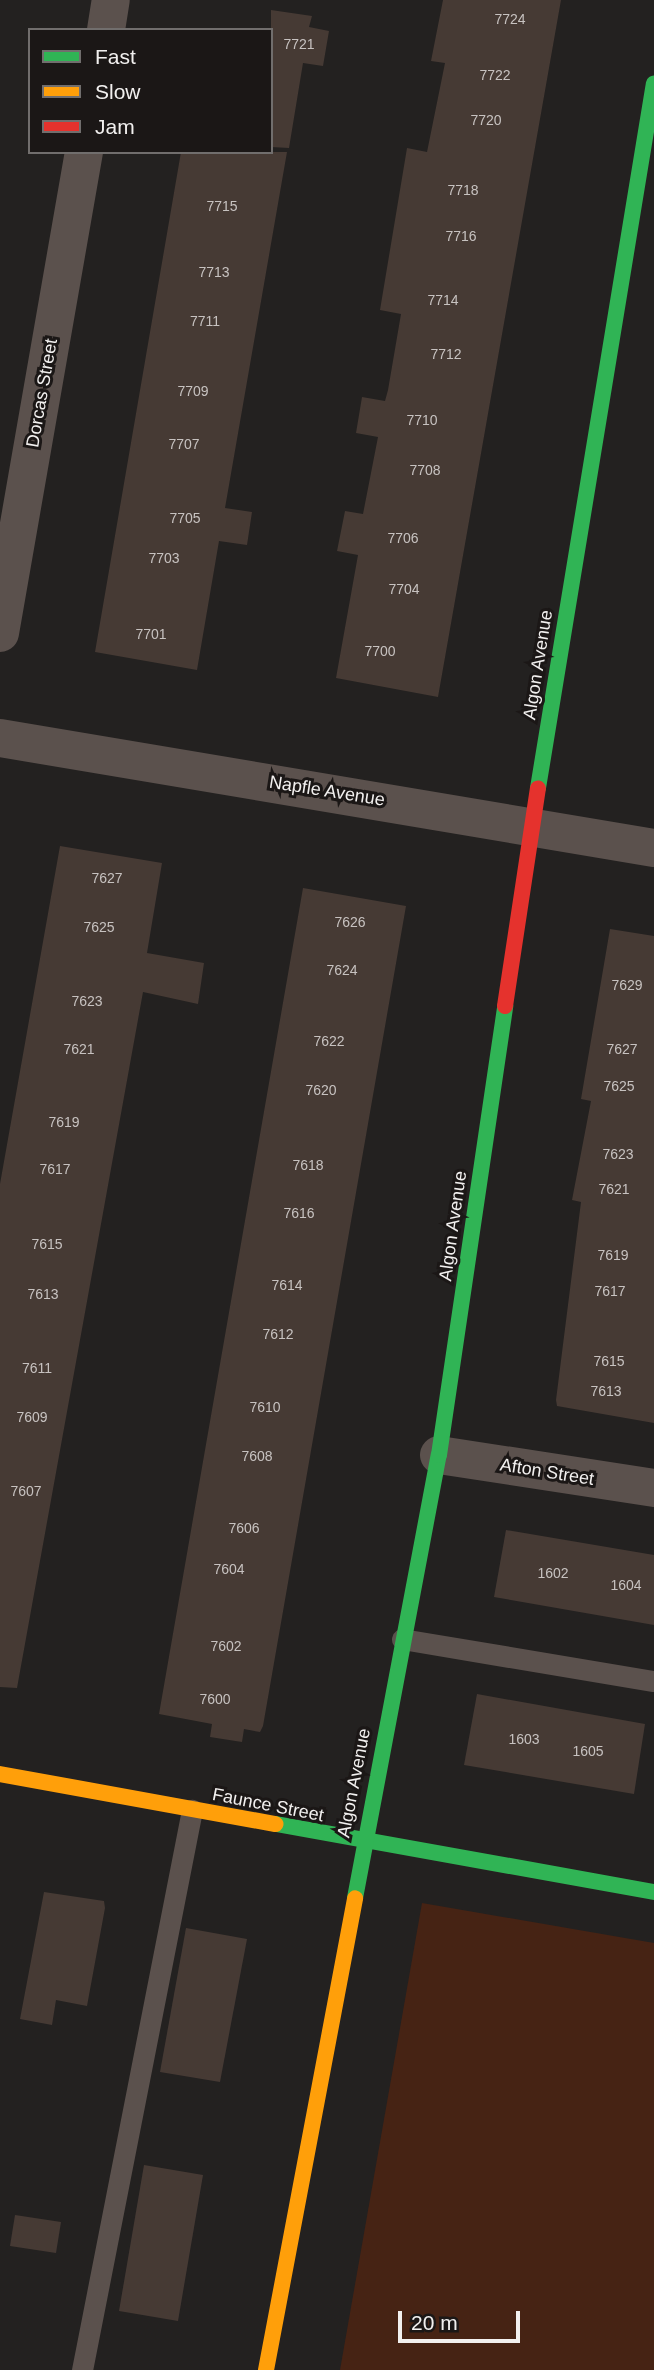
<!DOCTYPE html>
<html>
<head>
<meta charset="utf-8">
<style>
	body { margin:0 }
	#map { position:relative; width:654px; height:2370px; overflow:hidden; background:#232120; font-family:Helvetica,sans-serif }
	div>[style] { position:absolute }
	.green>* { inset:0; background:#462314 }
	.building>* { inset:0; background:#463a34 }
	.lane>* { height:21px; margin:-10.5px; padding:0 10.5px; transform-origin:10.5px; border-radius:10.5px; background:#5b514d }
	.street>* { height:38px; margin:-19px; padding:0 19px; transform-origin:19px; border-radius:19px; background:#5b514d }
	.fast>* { height:16px; margin:-8px; padding:0 8px; transform-origin:8px; border-radius:8px; background:#30b455 }
	.slow>* { height:16px; margin:-8px; padding:0 8px; transform-origin:8px; border-radius:8px; background:#ff9f0a }
	.jam>* { height:16px; margin:-8px; padding:0 8px; transform-origin:8px; border-radius:8px; background:#e5322d }
	span { translate:-50% -50%; white-space:nowrap; text-align:center; line-height:1.15; -webkit-text-stroke:6px #1b1716; paint-order:stroke }
	.number-label { font-size:14px; color:#c7c2c0 }
	.number-label span { -webkit-text-stroke-width:0 }
	.street-label { font-size:18px; color:#f2f0ef }
	.legend { position:absolute; left:28px; top:28px; width:245px; height:126px; box-sizing:border-box; background:#1b1716; border:2px solid #716e6d; margin:0; padding:9px 12px; list-style:none; font-size:21px; color:#f2f0ef }
	.legend li { display:flex; align-items:center; gap:14px; height:35px }
	.legend b { width:35px; border:2px solid #716e6d }
	.scale { position:absolute; left:398px; top:2311px; width:122px; height:32px; box-sizing:border-box; border:4px solid #f2f0ef; border-top:0; padding-left:9px; font-size:21px; line-height:24px; white-space:nowrap; color:#f2f0ef; -webkit-text-stroke:5px #1b1716; paint-order:stroke }
</style>
</head>
<body>
<div id="map">
	<div class="green">
		<i style="clip-path:polygon(422px 1903px,654px 1943px,654px 2370px,340px 2370px)"></i>
	</div>
	<div class="building">
		<i style="clip-path:polygon(443px 0,561px 0,438px 697px,336px 678px,358px 555px,337px 551px,345px 511px,363px 514px,378px 437px,356px 433px,362px 397px,385px 401px,388px 390px,401px 314px,380px 310px,407px 148px,427px 152px,445px 63px,431px 61px)"></i>
		<i style="clip-path:polygon(271px 10px,312px 16px,309px 27px,329px 31px,323px 66px,303px 63px,289px 148px,271px 147px)"></i>
		<i style="clip-path:polygon(181px 152px,287px 152px,225px 508px,252px 512px,247px 545px,219px 541px,197px 670px,95px 652px)"></i>
		<i style="clip-path:polygon(60px 846px,162px 863px,147px 953px,204px 963px,198px 1004px,143px 992px,17px 1688px,0 1687px,0 1184px)"></i>
		<i style="clip-path:polygon(303px 888px,406px 906px,263px 1726px,260px 1732px,244px 1729px,242px 1742px,210px 1737px,212px 1724px,159px 1714px)"></i>
		<i style="clip-path:polygon(610px 929px,654px 936px,654px 1423px,557px 1406px,556px 1400px,581px 1202px,572px 1200px,591px 1101px,581px 1099px)"></i>
		<i style="clip-path:polygon(506px 1530px,654px 1555px,654px 1625px,494px 1597px)"></i>
		<i style="clip-path:polygon(477px 1694px,645px 1724px,634px 1794px,464px 1765px)"></i>
		<i style="clip-path:polygon(44px 1892px,104px 1901px,105px 1908px,87px 2006px,56px 2000px,52px 2025px,20px 2019px)"></i>
		<i style="clip-path:polygon(186px 1928px,247px 1939px,220px 2082px,160px 2072px)"></i>
		<i style="clip-path:polygon(144px 2165px,203px 2175px,178px 2321px,119px 2311px)"></i>
		<i style="clip-path:polygon(15px 2215px,61px 2222px,56px 2253px,10px 2246px)"></i>
	</div>
	<div class="lane">
		<i style="left:402px;top:1639px;width:255px;rotate:9.5deg"></i>
		<i style="left:82px;top:2370px;width:571px;rotate:-78.89deg"></i>
	</div>
	<div class="street">
		<i style="left:106px;top:30px;width:30px;rotate:-81deg"></i>
		<i style="left:0;top:633px;width:488px;rotate:-80.1deg"></i>
		<i style="left:0;top:738px;width:663px;rotate:9.55deg"></i>
		<i style="left:439px;top:1455px;width:218px;rotate:8.7deg"></i>
	</div>
	<div class="fast">
		<i style="left:538px;top:788px;width:714px;rotate:-80.66deg"></i>
		<i style="left:276px;top:1824px;width:384px;rotate:10.2deg"></i>
		<i style="left:355px;top:1898px;width:451px;rotate:-79.3deg"></i>
		<i style="left:439px;top:1455px;width:454px;rotate:-81.6deg"></i>
	</div>
	<div class="slow">
		<i style="left:0;top:1774px;width:280px;rotate:10.3deg"></i>
		<i style="left:266px;top:2370px;width:480px;rotate:-79.3deg"></i>
	</div>
	<div class="jam">
		<i style="left:505px;top:1006px;width:220px;rotate:-81.4deg"></i>
	</div>
	<div class="number-label">
		<span style="left:510px;top:19px">7724</span>
		<span style="left:299px;top:44px">7721</span>
		<span style="left:495px;top:75px">7722</span>
		<span style="left:486px;top:120px">7720</span>
		<span style="left:463px;top:190px">7718</span>
		<span style="left:222px;top:206px">7715</span>
		<span style="left:461px;top:236px">7716</span>
		<span style="left:214px;top:272px">7713</span>
		<span style="left:443px;top:300px">7714</span>
		<span style="left:205px;top:321px">7711</span>
		<span style="left:446px;top:354px">7712</span>
		<span style="left:193px;top:391px">7709</span>
		<span style="left:422px;top:420px">7710</span>
		<span style="left:184px;top:444px">7707</span>
		<span style="left:425px;top:470px">7708</span>
		<span style="left:185px;top:518px">7705</span>
		<span style="left:403px;top:538px">7706</span>
		<span style="left:164px;top:558px">7703</span>
		<span style="left:404px;top:589px">7704</span>
		<span style="left:151px;top:634px">7701</span>
		<span style="left:380px;top:651px">7700</span>
		<span style="left:107px;top:878px">7627</span>
		<span style="left:350px;top:922px">7626</span>
		<span style="left:99px;top:927px">7625</span>
		<span style="left:342px;top:970px">7624</span>
		<span style="left:627px;top:985px">7629</span>
		<span style="left:87px;top:1001px">7623</span>
		<span style="left:329px;top:1041px">7622</span>
		<span style="left:79px;top:1049px">7621</span>
		<span style="left:622px;top:1049px">7627</span>
		<span style="left:619px;top:1086px">7625</span>
		<span style="left:321px;top:1090px">7620</span>
		<span style="left:64px;top:1122px">7619</span>
		<span style="left:618px;top:1154px">7623</span>
		<span style="left:308px;top:1165px">7618</span>
		<span style="left:55px;top:1169px">7617</span>
		<span style="left:614px;top:1189px">7621</span>
		<span style="left:299px;top:1213px">7616</span>
		<span style="left:47px;top:1244px">7615</span>
		<span style="left:613px;top:1255px">7619</span>
		<span style="left:287px;top:1285px">7614</span>
		<span style="left:610px;top:1291px">7617</span>
		<span style="left:43px;top:1294px">7613</span>
		<span style="left:278px;top:1334px">7612</span>
		<span style="left:609px;top:1361px">7615</span>
		<span style="left:37px;top:1368px">7611</span>
		<span style="left:606px;top:1391px">7613</span>
		<span style="left:265px;top:1407px">7610</span>
		<span style="left:32px;top:1417px">7609</span>
		<span style="left:257px;top:1456px">7608</span>
		<span style="left:26px;top:1491px">7607</span>
		<span style="left:244px;top:1528px">7606</span>
		<span style="left:229px;top:1569px">7604</span>
		<span style="left:553px;top:1573px">1602</span>
		<span style="left:626px;top:1585px">1604</span>
		<span style="left:226px;top:1646px">7602</span>
		<span style="left:215px;top:1699px">7600</span>
		<span style="left:524px;top:1739px">1603</span>
		<span style="left:588px;top:1751px">1605</span>
	</div>
	<div class="street-label">
		<span style="left:42px;top:393px;rotate:-80deg">Dorcas Street</span>
		<span style="left:538px;top:665px;rotate:-81deg">Algon Avenue</span>
		<span style="left:327px;top:791px;rotate:9deg">Napfle Avenue</span>
		<span style="left:453px;top:1226px;rotate:-82deg">Algon Avenue</span>
		<span style="left:547px;top:1472px;rotate:9deg">Afton Street</span>
		<span style="left:354px;top:1783px;rotate:-79deg">Algon Avenue</span>
		<span style="left:268px;top:1805px;rotate:11deg">Faunce Street</span>
	</div>
	<ul class="legend">
	<li><b style="height:9px;background:#30b455"></b>Fast</li>
	<li><b style="height:9px;background:#ff9f0a"></b>Slow</li>
	<li><b style="height:9px;background:#e5322d"></b>Jam</li>
	</ul>
	<div class="scale">20 m</div>
</div>
</body>
</html>
